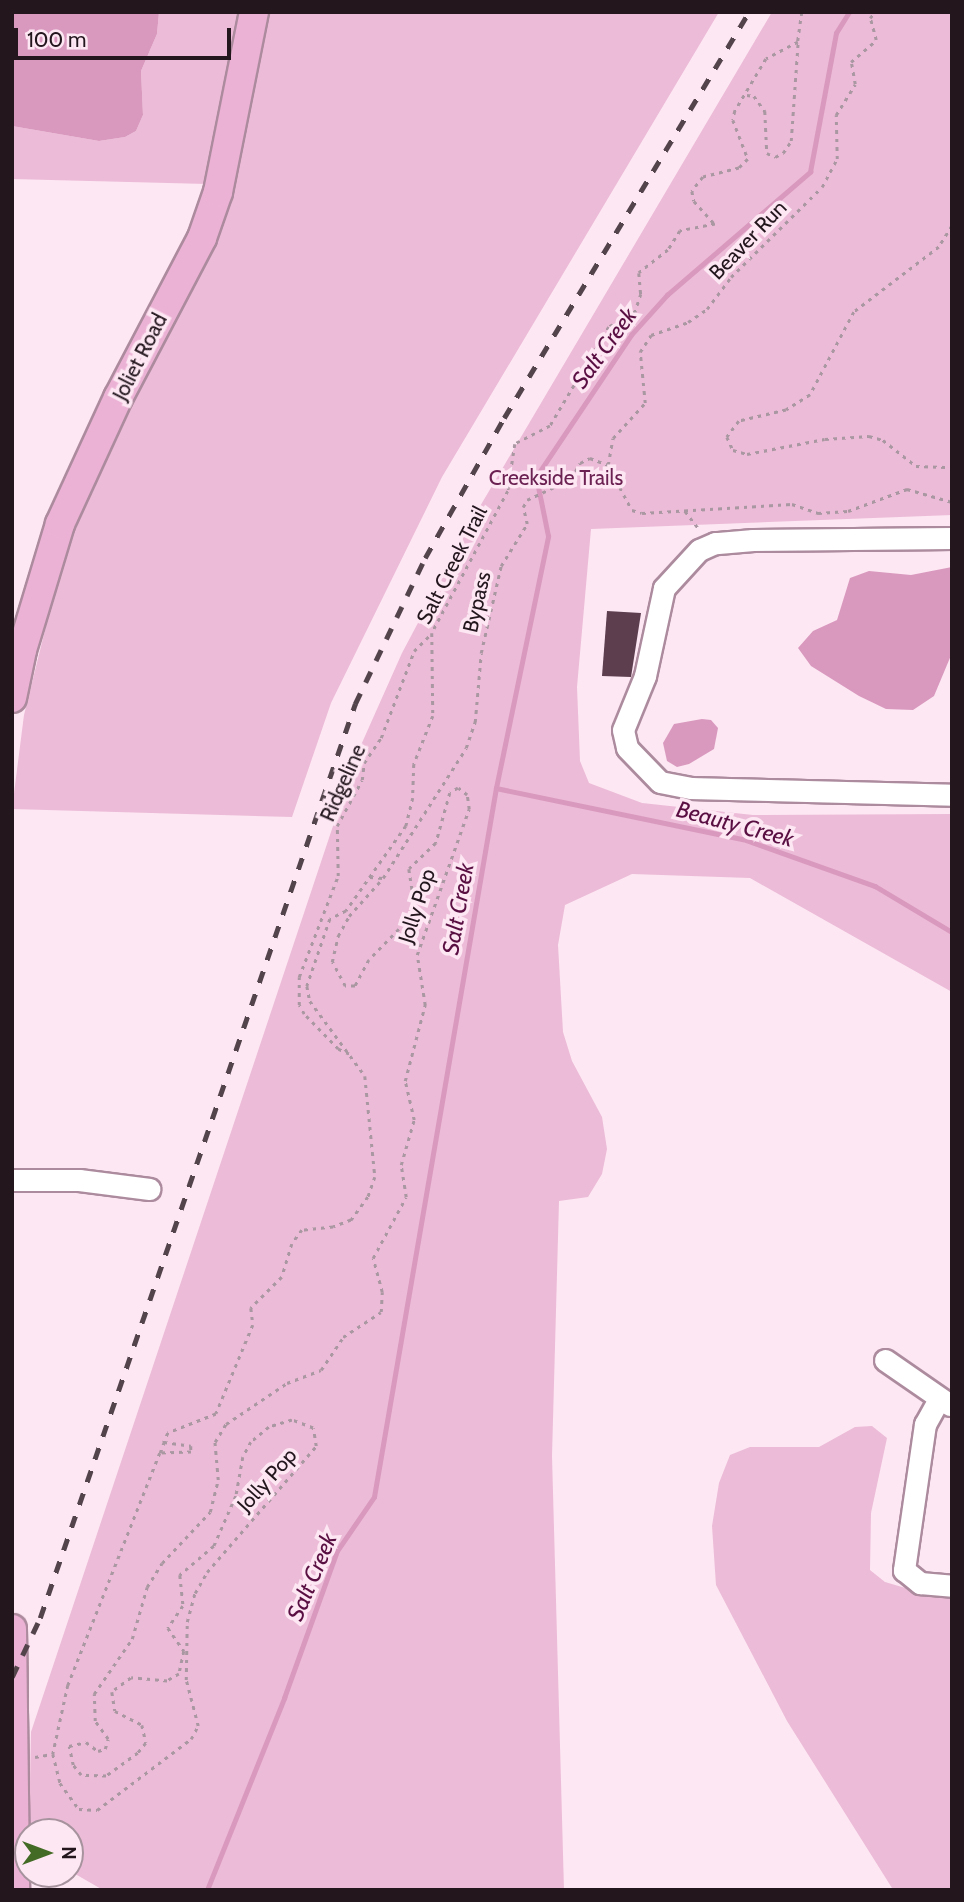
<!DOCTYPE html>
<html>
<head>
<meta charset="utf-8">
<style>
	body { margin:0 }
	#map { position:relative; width:964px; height:1902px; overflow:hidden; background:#fde7f3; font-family:Cabin,sans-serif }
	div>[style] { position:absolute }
	.green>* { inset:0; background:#ecbbd7 }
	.water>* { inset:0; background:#d999be }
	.stream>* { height:4.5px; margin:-2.25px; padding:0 2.25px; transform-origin:2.25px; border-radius:2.25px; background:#d999be }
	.building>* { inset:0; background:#5c3e4f }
	.path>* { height:2.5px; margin-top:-1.25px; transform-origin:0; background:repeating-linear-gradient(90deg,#a997a1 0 3.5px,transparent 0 8.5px) }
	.roads { filter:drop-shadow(2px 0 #ad8b9e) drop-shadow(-2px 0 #ad8b9e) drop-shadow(0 2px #ad8b9e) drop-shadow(0 -2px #ad8b9e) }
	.minor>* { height:21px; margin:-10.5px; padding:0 10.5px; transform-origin:10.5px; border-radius:10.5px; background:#fff }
	.major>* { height:28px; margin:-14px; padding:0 14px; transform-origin:14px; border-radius:14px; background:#ecb2d5 }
	.rail>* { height:4.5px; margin-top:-2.25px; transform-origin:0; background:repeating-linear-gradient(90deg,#53444c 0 12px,transparent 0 24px) }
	span { translate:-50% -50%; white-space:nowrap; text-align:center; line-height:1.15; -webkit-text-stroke:7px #fde7f3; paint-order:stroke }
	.street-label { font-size:21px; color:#23161d }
	.park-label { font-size:21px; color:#6b2152 }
	.water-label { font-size:23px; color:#5a0f43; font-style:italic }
	.frame { position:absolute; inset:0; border:14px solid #23161d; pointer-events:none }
	.north { position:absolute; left:14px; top:1818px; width:70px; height:70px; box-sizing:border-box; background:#fde7f3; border:2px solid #a6939d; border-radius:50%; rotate:90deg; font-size:19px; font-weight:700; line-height:28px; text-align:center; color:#23161d }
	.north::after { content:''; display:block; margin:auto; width:24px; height:32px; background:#446b26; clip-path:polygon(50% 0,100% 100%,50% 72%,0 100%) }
	.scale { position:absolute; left:14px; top:28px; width:217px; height:32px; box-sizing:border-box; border:4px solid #23161d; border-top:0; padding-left:9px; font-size:21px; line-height:24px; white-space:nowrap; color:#23161d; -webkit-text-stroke:5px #fde7f3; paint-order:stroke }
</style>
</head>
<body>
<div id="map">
	<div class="green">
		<i style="clip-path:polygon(159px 12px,240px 12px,207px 184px,12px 179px,12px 126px,99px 141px,125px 137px,136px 131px,143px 115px,141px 71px,157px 34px)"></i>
		<i style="clip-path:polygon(265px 12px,719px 12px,442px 477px,331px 703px,292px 817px,12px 809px,24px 715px,72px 521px,194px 275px)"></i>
		<i style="clip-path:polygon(772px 12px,952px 12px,952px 515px,591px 529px,577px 687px,580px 761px,589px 783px,642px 803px,753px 815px,952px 814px,952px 992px,750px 878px,632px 874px,565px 905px,558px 945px,563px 1032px,572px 1061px,602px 1117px,607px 1149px,602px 1174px,588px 1197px,559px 1201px,552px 1456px,564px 1890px,103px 1890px,70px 1871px,70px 1832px,29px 1832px,31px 1732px,357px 754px,402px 653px,479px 508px)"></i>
		<i style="clip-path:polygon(872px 1426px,887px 1438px,871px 1513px,870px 1570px,885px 1582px,919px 1592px,952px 1595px,952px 1890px,892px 1888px,787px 1721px,716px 1585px,712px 1526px,719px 1483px,730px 1455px,750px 1447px,819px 1447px,855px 1427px)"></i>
	</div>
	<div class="water">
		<i style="clip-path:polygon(12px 12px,159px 12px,157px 34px,141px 71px,143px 115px,136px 131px,125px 137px,99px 141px,12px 126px)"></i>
		<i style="clip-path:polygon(952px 567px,952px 653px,934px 696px,913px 710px,886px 709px,859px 696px,811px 666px,798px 648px,813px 631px,837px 620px,850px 578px,869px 571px,911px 575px)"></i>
		<i style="clip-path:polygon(702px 719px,711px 720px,718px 728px,714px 749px,689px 764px,677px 767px,667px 761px,663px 743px,674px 724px)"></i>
	</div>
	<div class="stream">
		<i style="left:496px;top:788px;width:252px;rotate:11.7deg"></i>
		<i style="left:743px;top:839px;width:140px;rotate:19.6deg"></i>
		<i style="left:875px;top:886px;width:90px;rotate:30.9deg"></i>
		<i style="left:207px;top:1890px;width:207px;rotate:-68.1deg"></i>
		<i style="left:284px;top:1698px;width:156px;rotate:-70.2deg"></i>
		<i style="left:337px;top:1551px;width:65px;rotate:-55.6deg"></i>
		<i style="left:374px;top:1497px;width:719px;rotate:-80.24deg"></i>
		<i style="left:496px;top:788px;width:257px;rotate:-78.3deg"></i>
		<i style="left:548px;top:536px;width:60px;rotate:-101.5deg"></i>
		<i style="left:536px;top:477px;width:171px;rotate:-56.2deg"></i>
		<i style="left:631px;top:335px;width:54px;rotate:-48deg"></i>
		<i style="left:667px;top:295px;width:189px;rotate:-40.7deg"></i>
		<i style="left:810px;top:172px;width:141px;rotate:-79.4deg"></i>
		<i style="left:836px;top:33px;width:25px;rotate:-58deg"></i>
	</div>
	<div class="building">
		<i style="clip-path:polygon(607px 611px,641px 613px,631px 677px,602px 676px)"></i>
	</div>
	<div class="path">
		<i style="left:802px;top:12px;width:30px;rotate:98deg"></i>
		<i style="left:798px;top:42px;width:36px;rotate:152deg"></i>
		<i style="left:766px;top:59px;width:61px;rotate:120.8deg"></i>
		<i style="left:735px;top:111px;width:9px;rotate:103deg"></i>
		<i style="left:733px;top:120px;width:42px;rotate:69deg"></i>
		<i style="left:748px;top:159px;width:13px;rotate:135deg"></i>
		<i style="left:739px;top:168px;width:37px;rotate:166deg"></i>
		<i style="left:703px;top:177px;width:18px;rotate:128deg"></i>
		<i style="left:692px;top:191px;width:10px;rotate:79deg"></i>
		<i style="left:694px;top:201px;width:31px;rotate:48deg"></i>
		<i style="left:715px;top:224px;width:36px;rotate:169deg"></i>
		<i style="left:680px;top:231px;width:22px;rotate:122deg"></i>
		<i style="left:668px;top:250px;width:37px;rotate:142deg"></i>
		<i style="left:639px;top:273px;width:21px;rotate:85deg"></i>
		<i style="left:641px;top:294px;width:19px;rotate:108deg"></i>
		<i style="left:635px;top:312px;width:30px;rotate:150deg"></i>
		<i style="left:609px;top:327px;width:115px;rotate:120.8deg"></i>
		<i style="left:550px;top:426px;width:39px;rotate:153deg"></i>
		<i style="left:515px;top:444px;width:48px;rotate:98.5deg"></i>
		<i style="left:508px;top:491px;width:161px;rotate:118.2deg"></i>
		<i style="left:432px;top:633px;width:83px;rotate:89.3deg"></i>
		<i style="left:433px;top:716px;width:52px;rotate:111.6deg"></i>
		<i style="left:414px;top:764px;width:34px;rotate:92deg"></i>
		<i style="left:413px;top:798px;width:29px;rotate:104deg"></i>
		<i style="left:406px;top:826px;width:104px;rotate:125.2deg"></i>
		<i style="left:346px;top:911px;width:18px;rotate:153deg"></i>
		<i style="left:330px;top:919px;width:71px;rotate:108.9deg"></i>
		<i style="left:307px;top:986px;width:15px;rotate:79deg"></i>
		<i style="left:310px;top:1001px;width:93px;rotate:53.7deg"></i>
		<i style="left:365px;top:1076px;width:101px;rotate:84.3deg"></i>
		<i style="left:375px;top:1177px;width:21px;rotate:109deg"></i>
		<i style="left:368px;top:1197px;width:29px;rotate:126deg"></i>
		<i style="left:351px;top:1220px;width:19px;rotate:159deg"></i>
		<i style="left:333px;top:1227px;width:31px;rotate:174deg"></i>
		<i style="left:302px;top:1230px;width:17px;rotate:126deg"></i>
		<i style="left:292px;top:1244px;width:34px;rotate:107deg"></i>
		<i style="left:282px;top:1277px;width:44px;rotate:135deg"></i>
		<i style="left:251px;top:1308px;width:17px;rotate:83deg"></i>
		<i style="left:253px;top:1325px;width:96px;rotate:112.6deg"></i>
		<i style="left:216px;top:1414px;width:52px;rotate:158.4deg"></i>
		<i style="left:168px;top:1433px;width:10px;rotate:114deg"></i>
		<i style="left:164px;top:1442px;width:27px;rotate:8deg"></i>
		<i style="left:191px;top:1446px;width:6px;rotate:90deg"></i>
		<i style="left:191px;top:1452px;width:31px;rotate:178deg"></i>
		<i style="left:160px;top:1453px;width:250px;rotate:111.6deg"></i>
		<i style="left:68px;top:1685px;width:71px;rotate:102.3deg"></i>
		<i style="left:53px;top:1754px;width:30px;rotate:76deg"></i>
		<i style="left:60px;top:1783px;width:32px;rotate:54deg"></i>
		<i style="left:79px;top:1809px;width:18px;rotate:3deg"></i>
		<i style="left:97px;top:1810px;width:118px;rotate:-37.1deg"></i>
		<i style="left:191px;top:1739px;width:15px;rotate:-62deg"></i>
		<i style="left:198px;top:1726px;width:48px;rotate:-104.6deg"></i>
		<i style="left:186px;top:1680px;width:58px;rotate:-89deg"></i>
		<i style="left:187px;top:1622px;width:30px;rotate:-75deg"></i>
		<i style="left:195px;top:1593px;width:24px;rotate:-60deg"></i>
		<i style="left:207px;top:1572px;width:167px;rotate:-49.1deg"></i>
		<i style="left:316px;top:1446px;width:18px;rotate:-99deg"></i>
		<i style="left:313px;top:1428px;width:22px;rotate:-159deg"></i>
		<i style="left:292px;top:1420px;width:24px;rotate:163deg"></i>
		<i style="left:269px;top:1427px;width:23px;rotate:140deg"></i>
		<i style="left:251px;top:1442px;width:17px;rotate:118deg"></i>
		<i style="left:243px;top:1457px;width:40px;rotate:100deg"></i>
		<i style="left:236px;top:1496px;width:55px;rotate:113.7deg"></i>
		<i style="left:214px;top:1546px;width:45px;rotate:139.5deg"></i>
		<i style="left:180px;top:1575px;width:31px;rotate:84deg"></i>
		<i style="left:183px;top:1606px;width:27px;rotate:124deg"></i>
		<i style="left:168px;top:1628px;width:28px;rotate:55deg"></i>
		<i style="left:184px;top:1651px;width:24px;rotate:102deg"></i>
		<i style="left:179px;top:1674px;width:14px;rotate:150deg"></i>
		<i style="left:167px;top:1681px;width:36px;rotate:-175deg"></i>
		<i style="left:131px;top:1678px;width:24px;rotate:144deg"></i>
		<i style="left:112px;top:1692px;width:19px;rotate:81deg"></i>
		<i style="left:115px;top:1711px;width:30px;rotate:27deg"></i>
		<i style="left:142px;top:1725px;width:18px;rotate:77deg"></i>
		<i style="left:146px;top:1743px;width:13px;rotate:129deg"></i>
		<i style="left:138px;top:1753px;width:39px;rotate:144deg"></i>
		<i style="left:106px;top:1776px;width:25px;rotate:-178deg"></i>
		<i style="left:81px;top:1775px;width:13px;rotate:-129deg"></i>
		<i style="left:73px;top:1765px;width:19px;rotate:-102deg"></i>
		<i style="left:69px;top:1746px;width:17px;rotate:-13deg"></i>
		<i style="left:86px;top:1742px;width:15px;rotate:37deg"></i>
		<i style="left:98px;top:1751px;width:7px;rotate:-16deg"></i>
		<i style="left:105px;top:1749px;width:10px;rotate:-73deg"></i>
		<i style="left:108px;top:1739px;width:22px;rotate:-126deg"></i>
		<i style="left:95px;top:1721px;width:27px;rotate:-92deg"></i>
		<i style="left:94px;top:1694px;width:67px;rotate:-55.4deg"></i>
		<i style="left:132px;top:1639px;width:54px;rotate:-73.9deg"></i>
		<i style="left:147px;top:1587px;width:28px;rotate:-58deg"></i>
		<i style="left:162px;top:1563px;width:70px;rotate:-46.7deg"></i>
		<i style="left:210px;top:1512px;width:33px;rotate:-76deg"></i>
		<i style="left:218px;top:1480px;width:38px;rotate:-95deg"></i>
		<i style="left:215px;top:1442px;width:21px;rotate:-59deg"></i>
		<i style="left:226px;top:1424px;width:73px;rotate:-33.9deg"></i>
		<i style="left:287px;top:1383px;width:36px;rotate:-21deg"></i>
		<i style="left:321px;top:1370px;width:40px;rotate:-56deg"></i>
		<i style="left:343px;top:1337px;width:45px;rotate:-33.3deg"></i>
		<i style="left:381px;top:1312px;width:20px;rotate:-87deg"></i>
		<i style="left:382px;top:1292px;width:35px;rotate:-105deg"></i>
		<i style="left:373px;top:1258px;width:69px;rotate:-61.6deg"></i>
		<i style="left:406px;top:1197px;width:32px;rotate:-99deg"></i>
		<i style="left:401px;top:1165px;width:47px;rotate:-73.9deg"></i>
		<i style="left:414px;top:1120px;width:40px;rotate:-103deg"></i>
		<i style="left:405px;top:1081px;width:79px;rotate:-75.3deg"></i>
		<i style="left:425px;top:1005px;width:51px;rotate:-99.1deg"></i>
		<i style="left:417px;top:955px;width:155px;rotate:-70.4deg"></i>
		<i style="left:469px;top:809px;width:14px;rotate:-98deg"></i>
		<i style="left:467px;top:795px;width:11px;rotate:-142deg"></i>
		<i style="left:458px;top:788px;width:9px;rotate:148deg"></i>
		<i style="left:450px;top:793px;width:52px;rotate:105.6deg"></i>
		<i style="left:436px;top:843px;width:37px;rotate:136deg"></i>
		<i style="left:409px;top:869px;width:30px;rotate:81deg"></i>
		<i style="left:414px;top:899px;width:18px;rotate:99deg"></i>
		<i style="left:411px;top:917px;width:60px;rotate:134.3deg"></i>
		<i style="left:369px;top:960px;width:30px;rotate:118deg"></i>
		<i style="left:355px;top:986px;width:10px;rotate:180deg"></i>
		<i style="left:345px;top:986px;width:27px;rotate:-118deg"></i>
		<i style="left:332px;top:962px;width:27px;rotate:-77deg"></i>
		<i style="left:338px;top:936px;width:23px;rotate:-61deg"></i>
		<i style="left:349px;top:916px;width:51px;rotate:-48.2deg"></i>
		<i style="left:383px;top:878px;width:154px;rotate:-57.4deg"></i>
		<i style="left:466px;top:748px;width:28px;rotate:-71deg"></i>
		<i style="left:475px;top:722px;width:69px;rotate:-85deg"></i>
		<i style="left:481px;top:653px;width:89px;rotate:-77.1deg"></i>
		<i style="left:501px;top:566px;width:49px;rotate:-58.2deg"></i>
		<i style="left:527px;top:524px;width:17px;rotate:-103deg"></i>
		<i style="left:523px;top:507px;width:8px;rotate:-60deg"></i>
		<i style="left:527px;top:500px;width:49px;rotate:-25.5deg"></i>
		<i style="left:571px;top:479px;width:18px;rotate:-61deg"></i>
		<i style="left:580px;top:463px;width:11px;rotate:-27deg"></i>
		<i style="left:590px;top:458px;width:19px;rotate:21deg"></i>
		<i style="left:608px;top:465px;width:51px;rotate:61.9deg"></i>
		<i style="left:632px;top:510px;width:10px;rotate:17deg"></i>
		<i style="left:642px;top:513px;width:150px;rotate:-3.4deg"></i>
		<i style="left:792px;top:504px;width:28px;rotate:19deg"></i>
		<i style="left:818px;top:513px;width:30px;rotate:-4deg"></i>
		<i style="left:848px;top:511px;width:63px;rotate:-20.4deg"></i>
		<i style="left:907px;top:489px;width:47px;rotate:16.1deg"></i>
		<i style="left:747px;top:95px;width:7px;rotate:8deg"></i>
		<i style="left:754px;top:96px;width:19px;rotate:54deg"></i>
		<i style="left:765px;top:111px;width:42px;rotate:87.3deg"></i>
		<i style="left:767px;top:153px;width:9px;rotate:27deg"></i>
		<i style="left:775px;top:157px;width:9px;rotate:-27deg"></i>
		<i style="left:783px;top:153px;width:14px;rotate:-56deg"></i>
		<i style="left:791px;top:141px;width:99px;rotate:-86deg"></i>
		<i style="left:952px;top:226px;width:25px;rotate:122deg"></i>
		<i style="left:939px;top:247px;width:107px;rotate:142.6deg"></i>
		<i style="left:854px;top:312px;width:94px;rotate:117.9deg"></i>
		<i style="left:810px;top:395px;width:28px;rotate:148deg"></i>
		<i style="left:786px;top:410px;width:48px;rotate:166.8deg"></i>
		<i style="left:739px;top:421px;width:20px;rotate:127deg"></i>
		<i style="left:727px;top:437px;width:14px;rotate:65deg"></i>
		<i style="left:733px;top:450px;width:15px;rotate:16deg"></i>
		<i style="left:747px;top:454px;width:79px;rotate:-10.9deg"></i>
		<i style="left:825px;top:439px;width:44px;rotate:-3.9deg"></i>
		<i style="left:869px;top:436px;width:15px;rotate:16deg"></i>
		<i style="left:883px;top:440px;width:42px;rotate:38.2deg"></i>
		<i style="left:916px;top:466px;width:36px;rotate:2deg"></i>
		<i style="left:608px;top:465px;width:27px;rotate:-80deg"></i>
		<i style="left:613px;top:438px;width:47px;rotate:-47.6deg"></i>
		<i style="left:645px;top:403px;width:51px;rotate:-95.6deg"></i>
		<i style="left:640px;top:352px;width:20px;rotate:-57deg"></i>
		<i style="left:651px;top:335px;width:39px;rotate:-19deg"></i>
		<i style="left:688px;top:322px;width:23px;rotate:-34deg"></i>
		<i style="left:707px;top:309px;width:40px;rotate:-53deg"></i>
		<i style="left:731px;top:277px;width:128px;rotate:-44.7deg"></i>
		<i style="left:822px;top:187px;width:32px;rotate:-62deg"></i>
		<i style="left:837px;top:159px;width:44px;rotate:-91.3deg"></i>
		<i style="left:836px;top:115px;width:36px;rotate:-58deg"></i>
		<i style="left:855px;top:84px;width:22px;rotate:-100deg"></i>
		<i style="left:851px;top:62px;width:33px;rotate:-41deg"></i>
		<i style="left:876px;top:40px;width:23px;rotate:-105deg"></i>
		<i style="left:870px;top:18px;width:8px;rotate:-50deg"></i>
		<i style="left:685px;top:511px;width:24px;rotate:52deg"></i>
		<i style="left:370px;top:877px;width:13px;rotate:4deg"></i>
		<i style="left:349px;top:1054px;width:12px;rotate:-156deg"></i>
		<i style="left:338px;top:1049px;width:49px;rotate:-134.2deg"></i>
		<i style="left:304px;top:1014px;width:10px;rotate:-119deg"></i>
		<i style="left:299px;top:1005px;width:28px;rotate:-90deg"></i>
		<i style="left:299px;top:977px;width:108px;rotate:-68.9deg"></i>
		<i style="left:338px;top:876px;width:50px;rotate:-91.1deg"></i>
		<i style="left:337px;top:826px;width:52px;rotate:-61.5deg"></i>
		<i style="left:362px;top:780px;width:17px;rotate:-83deg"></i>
		<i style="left:364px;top:763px;width:30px;rotate:-56deg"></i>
		<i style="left:381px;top:738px;width:93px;rotate:-69.2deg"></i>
		<i style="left:414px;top:651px;width:25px;rotate:-45deg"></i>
		<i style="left:160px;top:1453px;width:12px;rotate:-70deg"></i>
		<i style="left:35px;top:1757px;width:17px;rotate:-10deg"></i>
	</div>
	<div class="roads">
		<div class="minor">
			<i style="left:952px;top:538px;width:199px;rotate:179.4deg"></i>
			<i style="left:753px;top:540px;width:38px;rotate:175deg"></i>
			<i style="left:715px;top:543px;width:17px;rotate:156deg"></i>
			<i style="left:699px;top:550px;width:52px;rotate:132.6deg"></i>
			<i style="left:664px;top:588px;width:90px;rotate:102.2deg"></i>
			<i style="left:645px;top:676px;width:58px;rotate:112.2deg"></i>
			<i style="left:623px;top:730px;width:18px;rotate:77deg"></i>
			<i style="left:627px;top:748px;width:47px;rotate:45.9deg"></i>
			<i style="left:660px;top:782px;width:32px;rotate:11deg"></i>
			<i style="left:691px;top:788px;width:261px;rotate:1.5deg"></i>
			<i style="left:12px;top:1180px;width:67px"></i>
			<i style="left:79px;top:1180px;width:71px;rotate:7.3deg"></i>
			<i style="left:885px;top:1360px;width:79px;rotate:34.7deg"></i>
			<i style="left:939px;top:1399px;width:29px;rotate:119deg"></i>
			<i style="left:925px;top:1424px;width:148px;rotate:98.2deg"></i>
			<i style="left:904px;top:1570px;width:21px;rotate:39deg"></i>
			<i style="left:920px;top:1583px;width:32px;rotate:5deg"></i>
		</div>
		<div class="major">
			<i style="left:12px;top:698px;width:49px;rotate:-78.2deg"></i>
			<i style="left:22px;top:650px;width:132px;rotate:-73.2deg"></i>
			<i style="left:60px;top:524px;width:139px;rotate:-65.3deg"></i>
			<i style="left:118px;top:398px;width:181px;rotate:-62.3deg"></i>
			<i style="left:202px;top:238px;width:49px;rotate:-70.8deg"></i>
			<i style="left:218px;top:192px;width:184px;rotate:-78.7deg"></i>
			<i style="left:12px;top:1629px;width:261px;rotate:89.3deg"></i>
		</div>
	</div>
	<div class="rail">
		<i style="left:12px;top:1677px;width:65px;rotate:-64.6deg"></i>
		<i style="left:40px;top:1618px;width:967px;rotate:-70.98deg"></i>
		<i style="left:355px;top:704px;width:162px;rotate:-64.4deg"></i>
		<i style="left:425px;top:558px;width:161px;rotate:-60.6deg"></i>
		<i style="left:504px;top:418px;width:474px;rotate:-58.9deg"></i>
	</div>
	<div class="street-label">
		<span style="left:748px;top:240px;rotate:-46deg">Beaver Run</span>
		<span style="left:140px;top:357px;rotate:-63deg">Joliet Road</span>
		<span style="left:452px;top:565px;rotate:-63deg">Salt Creek Trail</span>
		<span style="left:477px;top:602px;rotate:-77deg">Bypass</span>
		<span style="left:343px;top:783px;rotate:-66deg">Ridgeline</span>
		<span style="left:417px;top:906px;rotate:-72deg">Jolly Pop</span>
		<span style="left:267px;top:1480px;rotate:-48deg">Jolly Pop</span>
	</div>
	<div class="park-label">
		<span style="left:556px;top:478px">Creekside Trails</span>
	</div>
	<div class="water-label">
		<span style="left:604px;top:348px;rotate:-54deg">Salt Creek</span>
		<span style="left:735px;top:824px;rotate:15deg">Beauty Creek</span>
		<span style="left:458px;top:909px;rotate:-80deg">Salt Creek</span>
		<span style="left:312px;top:1577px;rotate:-67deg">Salt Creek</span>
	</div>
	<div class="frame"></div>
	<div class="north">N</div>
	<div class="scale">100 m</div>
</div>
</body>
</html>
